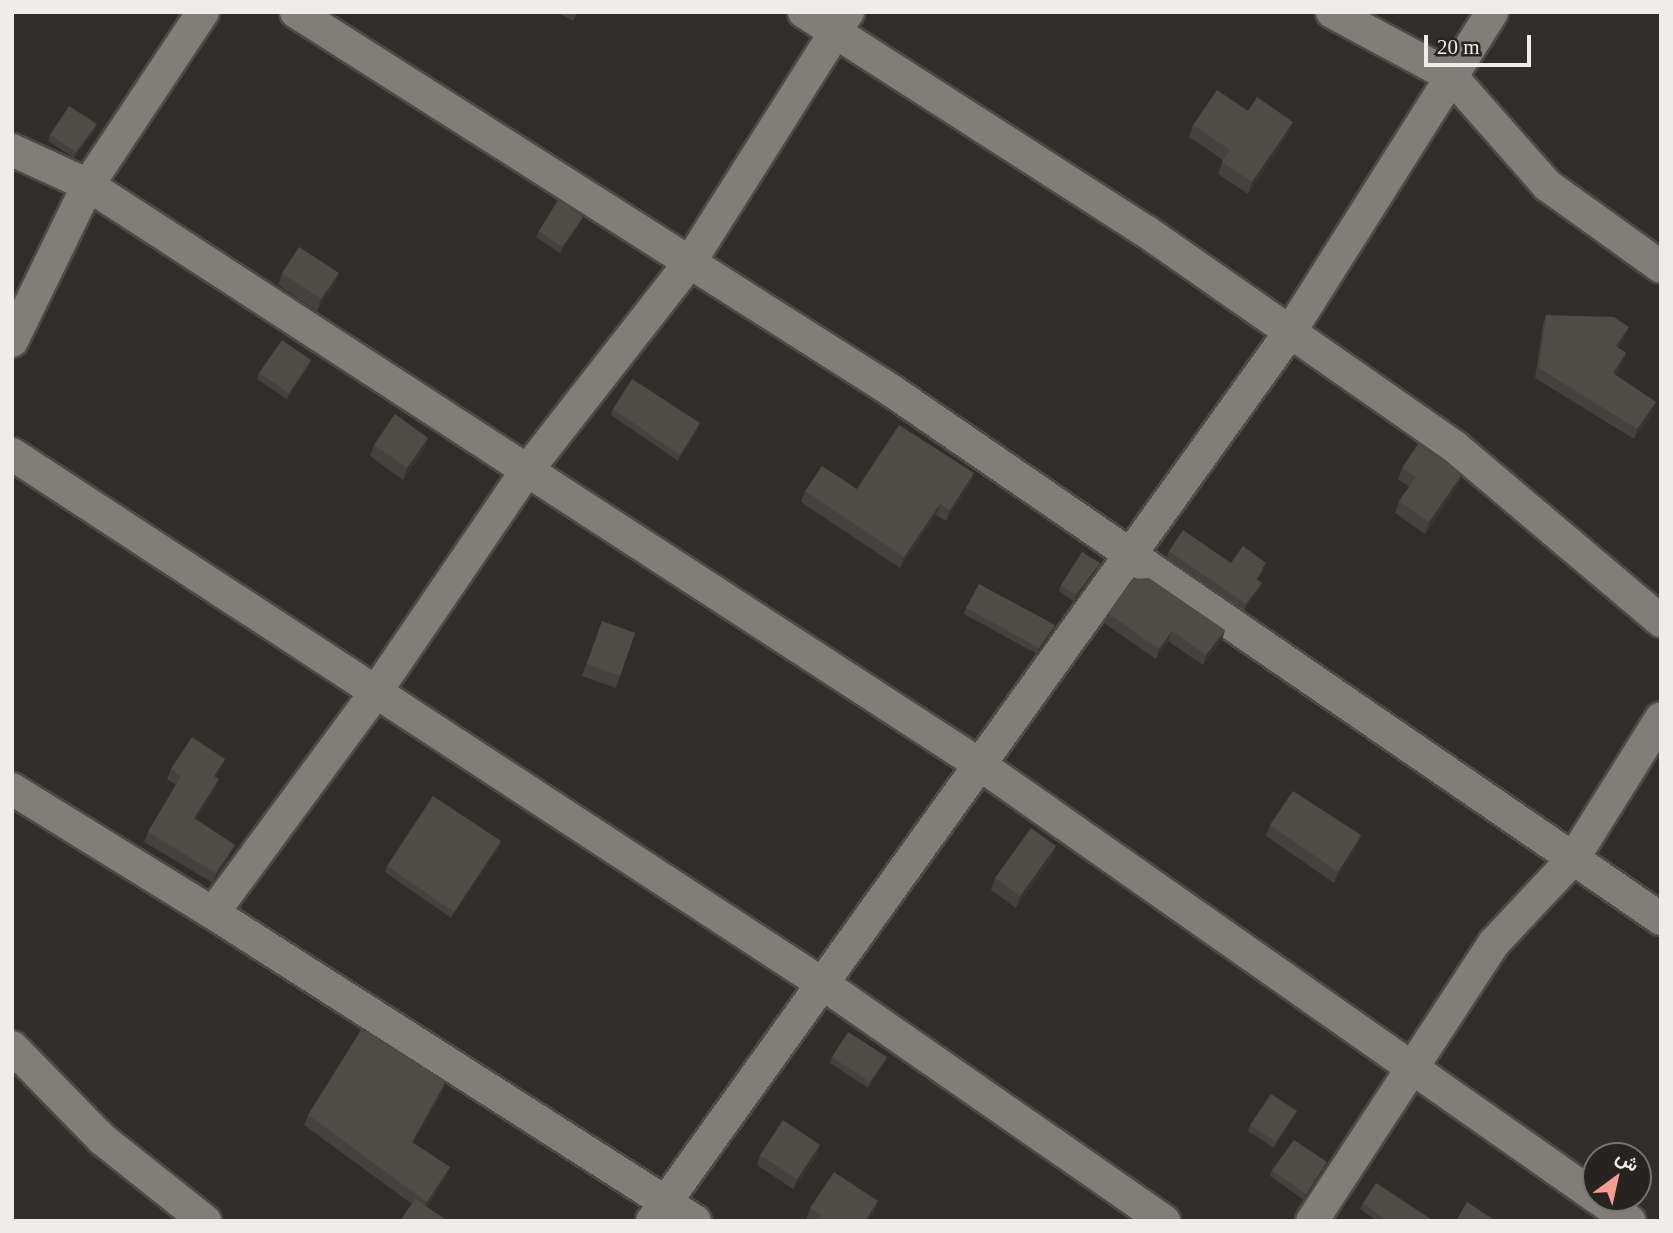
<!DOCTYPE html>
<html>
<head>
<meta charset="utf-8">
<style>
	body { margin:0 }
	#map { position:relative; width:1673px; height:1233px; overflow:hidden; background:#302d2a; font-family:"Times New Roman",Vazirmatn,serif }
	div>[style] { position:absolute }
	.roads { filter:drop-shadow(2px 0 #4c4946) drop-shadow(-2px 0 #4c4946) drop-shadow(0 2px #4c4946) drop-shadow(0 -2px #4c4946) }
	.minor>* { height:32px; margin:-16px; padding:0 16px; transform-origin:16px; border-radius:16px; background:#817e7a }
	.wall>* { inset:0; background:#44413e }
	.shaded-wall>* { inset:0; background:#373532 }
	.building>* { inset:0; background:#4f4c48 }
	span { translate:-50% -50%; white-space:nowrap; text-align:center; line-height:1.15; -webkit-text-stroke:5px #262320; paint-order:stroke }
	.frame { position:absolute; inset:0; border:14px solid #efedeb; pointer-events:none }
	.north { position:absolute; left:1582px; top:1142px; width:70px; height:70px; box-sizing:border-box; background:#262320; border:2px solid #767471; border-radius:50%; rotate:33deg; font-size:19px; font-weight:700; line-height:28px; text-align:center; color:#efedeb }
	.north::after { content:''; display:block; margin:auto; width:24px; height:32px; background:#f59c93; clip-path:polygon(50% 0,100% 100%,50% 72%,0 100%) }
	.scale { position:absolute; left:1424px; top:35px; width:107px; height:32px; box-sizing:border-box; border:4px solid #efedeb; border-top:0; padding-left:9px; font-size:21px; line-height:24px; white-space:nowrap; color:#efedeb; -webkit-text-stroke:5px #262320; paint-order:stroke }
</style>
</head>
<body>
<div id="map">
	<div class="roads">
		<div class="minor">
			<i style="left:296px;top:12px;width:706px;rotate:32.45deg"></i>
			<i style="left:892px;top:391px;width:933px;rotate:34.47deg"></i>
			<i style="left:804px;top:12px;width:407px;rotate:32.7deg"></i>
			<i style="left:1147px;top:232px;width:376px;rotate:34.9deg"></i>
			<i style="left:1455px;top:447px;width:270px;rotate:40.2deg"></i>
			<i style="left:1332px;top:12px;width:135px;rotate:28.3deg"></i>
			<i style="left:1451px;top:76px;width:145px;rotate:48.6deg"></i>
			<i style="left:1547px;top:185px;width:140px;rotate:35.7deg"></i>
			<i style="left:12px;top:150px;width:84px;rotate:24.7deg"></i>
			<i style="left:88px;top:185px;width:1063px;rotate:33.02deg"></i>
			<i style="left:979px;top:764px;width:754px;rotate:35.06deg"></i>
			<i style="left:12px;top:341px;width:174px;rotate:-64deg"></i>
			<i style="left:88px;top:185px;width:208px;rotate:-56.4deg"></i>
			<i style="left:12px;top:454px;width:972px;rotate:33.17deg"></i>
			<i style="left:826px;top:986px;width:412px;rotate:34.8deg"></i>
			<i style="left:12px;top:789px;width:236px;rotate:31.7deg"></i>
			<i style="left:213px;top:913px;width:273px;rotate:-53.6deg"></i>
			<i style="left:375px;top:693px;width:268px;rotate:-55.7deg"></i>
			<i style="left:526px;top:472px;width:266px;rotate:-52deg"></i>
			<i style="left:690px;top:262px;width:296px;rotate:-57.7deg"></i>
			<i style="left:213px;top:913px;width:572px;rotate:32.58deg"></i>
			<i style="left:12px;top:1047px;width:129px;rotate:45.6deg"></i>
			<i style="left:102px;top:1139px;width:132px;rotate:38.5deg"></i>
			<i style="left:1598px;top:1198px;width:39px;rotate:36deg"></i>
			<i style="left:652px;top:1221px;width:1094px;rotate:-54.33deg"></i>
			<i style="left:1290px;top:332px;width:378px;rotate:-57.7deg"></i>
			<i style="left:1312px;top:1221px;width:332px;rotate:-56.8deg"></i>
			<i style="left:1494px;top:943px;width:115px;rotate:-46.8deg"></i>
			<i style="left:1573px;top:859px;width:166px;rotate:-58deg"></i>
		</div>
	</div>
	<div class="wall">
		<i style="clip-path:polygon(557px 12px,578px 12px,573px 21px)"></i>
		<i style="clip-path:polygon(1248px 111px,1289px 133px,1248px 194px,1218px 174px,1223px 160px,1189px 137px,1193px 125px)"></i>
		<i style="clip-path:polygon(95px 130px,74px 158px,48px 141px,50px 135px)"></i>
		<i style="clip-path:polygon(583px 217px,580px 223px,560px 253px,536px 237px,539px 231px)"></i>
		<i style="clip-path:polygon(282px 273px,339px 273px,334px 285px,317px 311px,278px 285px)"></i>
		<i style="clip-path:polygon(1546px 315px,1625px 337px,1618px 348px,1623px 363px,1615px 375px,1653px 412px,1634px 439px,1535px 378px,1543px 325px)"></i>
		<i style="clip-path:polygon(311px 360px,309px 366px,287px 399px,257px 379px,259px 373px)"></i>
		<i style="clip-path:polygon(613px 409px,698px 429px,678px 461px,611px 415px)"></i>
		<i style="clip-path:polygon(374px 445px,424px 450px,403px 480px,370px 456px)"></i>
		<i style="clip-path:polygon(1402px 468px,1462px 474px,1458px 486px,1425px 534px,1395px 513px,1399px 501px,1409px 487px,1398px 479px)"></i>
		<i style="clip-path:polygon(974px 473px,970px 484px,946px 521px,936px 515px,900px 568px,801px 502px,805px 491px,857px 489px)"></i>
		<i style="clip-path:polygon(1169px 551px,1264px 569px,1257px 580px,1260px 589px,1244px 610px,1167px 557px)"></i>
		<i style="clip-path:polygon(1100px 563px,1097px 569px,1074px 602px,1059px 591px,1061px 585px)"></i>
		<i style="clip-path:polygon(966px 608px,1055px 625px,1053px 631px,1037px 654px,964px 614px)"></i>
		<i style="clip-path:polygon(1108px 613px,1222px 640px,1203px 665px,1168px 641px,1156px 659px,1104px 623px)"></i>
		<i style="clip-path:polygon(602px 621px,635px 633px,616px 688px,582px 676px)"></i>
		<i style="clip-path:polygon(225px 759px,221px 768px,215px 777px,216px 789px,196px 819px,231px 854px,213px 883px,144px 842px,148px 832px,176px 785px,167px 779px,171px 769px)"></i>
		<i style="clip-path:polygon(1270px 825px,1361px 835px,1357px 846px,1334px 883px,1266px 836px)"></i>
		<i style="clip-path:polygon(501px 841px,499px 847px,451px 918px,385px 872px,387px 866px)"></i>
		<i style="clip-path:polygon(1052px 858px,1016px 908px,991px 890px,995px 878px)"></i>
		<i style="clip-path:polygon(832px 1057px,887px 1057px,885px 1063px,868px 1088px,830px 1063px)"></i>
		<i style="clip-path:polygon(443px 1091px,413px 1143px,450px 1167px,446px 1177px,427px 1207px,412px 1204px,304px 1125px,308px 1115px)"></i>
		<i style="clip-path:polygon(1294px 1117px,1274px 1148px,1248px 1131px,1250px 1125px)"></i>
		<i style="clip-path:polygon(760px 1155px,817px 1156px,793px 1189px,757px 1165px)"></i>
		<i style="clip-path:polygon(1324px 1168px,1304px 1200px,1270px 1176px,1272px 1170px)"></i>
		<i style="clip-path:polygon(1363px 1203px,1434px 1221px,1377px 1221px,1360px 1209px)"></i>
		<i style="clip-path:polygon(810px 1208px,874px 1213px,868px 1221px,808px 1221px,806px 1220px)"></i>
	</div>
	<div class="shaded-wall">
		<i style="clip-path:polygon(1293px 122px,1289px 133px,1248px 194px,1252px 182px)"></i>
		<i style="clip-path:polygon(97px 124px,95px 130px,74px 158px,76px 152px)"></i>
		<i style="clip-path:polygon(583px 217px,580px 223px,560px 253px,562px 247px)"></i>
		<i style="clip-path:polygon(339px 273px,334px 285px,317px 311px,321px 299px)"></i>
		<i style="clip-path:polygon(1629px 327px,1625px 337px,1613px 356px,1616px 346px)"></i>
		<i style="clip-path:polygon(1626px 353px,1623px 363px,1609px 383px,1613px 373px)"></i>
		<i style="clip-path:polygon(311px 360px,309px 366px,287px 399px,289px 393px)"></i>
		<i style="clip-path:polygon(1656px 402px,1653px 412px,1634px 439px,1637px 429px)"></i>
		<i style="clip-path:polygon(700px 423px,698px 429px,678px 461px,680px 455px)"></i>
		<i style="clip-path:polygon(428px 438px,424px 450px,403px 480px,407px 468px)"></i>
		<i style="clip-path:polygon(974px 473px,970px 484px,946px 521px,950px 510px)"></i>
		<i style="clip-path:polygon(1462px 474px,1458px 486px,1425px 534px,1429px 522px)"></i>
		<i style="clip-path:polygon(940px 504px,936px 515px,900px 568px,904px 557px)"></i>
		<i style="clip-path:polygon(1100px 563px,1097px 569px,1074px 602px,1076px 595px)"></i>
		<i style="clip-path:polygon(1262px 583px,1260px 589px,1244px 610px,1246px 604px)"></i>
		<i style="clip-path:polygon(1055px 625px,1053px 631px,1037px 654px,1039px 648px)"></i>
		<i style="clip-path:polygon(1225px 630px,1222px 640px,1203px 665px,1206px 655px)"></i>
		<i style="clip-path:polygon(1172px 631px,1168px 641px,1156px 659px,1159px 649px)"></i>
		<i style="clip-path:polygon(225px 759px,221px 768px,210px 785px,214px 776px)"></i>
		<i style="clip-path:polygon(219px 779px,216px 789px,190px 828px,194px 818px)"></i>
		<i style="clip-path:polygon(1361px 835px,1357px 846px,1334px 883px,1338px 872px)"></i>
		<i style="clip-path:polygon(501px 841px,499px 847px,451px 918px,454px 912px)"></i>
		<i style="clip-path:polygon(235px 845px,231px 854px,213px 883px,216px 873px)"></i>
		<i style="clip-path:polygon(1056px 846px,1052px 858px,1016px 908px,1020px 896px)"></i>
		<i style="clip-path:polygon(887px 1057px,885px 1063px,868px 1088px,870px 1082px)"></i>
		<i style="clip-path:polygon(446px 1081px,443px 1091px,408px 1152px,412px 1142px)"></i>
		<i style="clip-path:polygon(1297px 1111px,1294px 1117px,1274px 1148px,1276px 1142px)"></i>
		<i style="clip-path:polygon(820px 1145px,817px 1156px,793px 1189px,797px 1179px)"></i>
		<i style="clip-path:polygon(1327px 1162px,1324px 1168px,1304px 1200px,1306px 1194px)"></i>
		<i style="clip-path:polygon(450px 1167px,446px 1177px,423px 1212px,427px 1202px)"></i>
		<i style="clip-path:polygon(878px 1201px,874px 1213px,868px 1221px,865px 1221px)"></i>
	</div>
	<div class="building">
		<i style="clip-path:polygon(1217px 90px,1248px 111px,1257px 97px,1293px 122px,1252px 182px,1222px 162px,1230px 150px,1193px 125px)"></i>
		<i style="clip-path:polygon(69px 106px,97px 124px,76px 152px,50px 135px)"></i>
		<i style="clip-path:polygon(558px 200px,583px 217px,562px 247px,539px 231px)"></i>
		<i style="clip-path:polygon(299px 247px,339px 273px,321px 299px,282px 273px)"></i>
		<i style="clip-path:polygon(1546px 315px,1614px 317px,1629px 327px,1616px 346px,1626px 353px,1613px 373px,1656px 402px,1637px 429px,1539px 368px)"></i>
		<i style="clip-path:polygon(282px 340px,311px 360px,289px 393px,259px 373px)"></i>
		<i style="clip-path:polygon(632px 379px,700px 423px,680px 455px,613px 409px)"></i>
		<i style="clip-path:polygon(395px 414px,428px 438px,407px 468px,374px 445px)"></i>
		<i style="clip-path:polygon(899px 425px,974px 473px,950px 510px,940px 504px,904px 557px,805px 491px,822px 466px,857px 489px)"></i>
		<i style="clip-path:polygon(1418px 444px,1462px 474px,1429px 522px,1399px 501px,1416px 477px,1402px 468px)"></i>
		<i style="clip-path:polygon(1183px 530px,1231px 563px,1243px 546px,1266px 563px,1256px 579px,1262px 583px,1246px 604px,1169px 551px)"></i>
		<i style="clip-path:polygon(1082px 552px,1100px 563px,1076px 595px,1061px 585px)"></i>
		<i style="clip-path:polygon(1149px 578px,1225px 630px,1206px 655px,1172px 631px,1159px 649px,1108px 613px,1132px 579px)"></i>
		<i style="clip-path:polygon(979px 584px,1055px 625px,1039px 648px,966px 608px)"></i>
		<i style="clip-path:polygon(602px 621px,635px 633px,620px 676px,587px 664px)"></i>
		<i style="clip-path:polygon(192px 737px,225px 759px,214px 776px,219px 779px,194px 818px,235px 845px,216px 873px,148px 832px,181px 776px,171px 769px)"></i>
		<i style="clip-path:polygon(1293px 791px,1361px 835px,1338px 872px,1270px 825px)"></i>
		<i style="clip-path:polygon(433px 796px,501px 841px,454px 912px,387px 866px)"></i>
		<i style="clip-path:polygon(1031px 828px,1056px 846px,1020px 896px,995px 878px)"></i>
		<i style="clip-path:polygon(361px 1030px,446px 1081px,412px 1142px,450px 1167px,427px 1202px,308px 1115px)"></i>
		<i style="clip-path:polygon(848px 1032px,887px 1057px,870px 1082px,832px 1057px)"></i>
		<i style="clip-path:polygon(1271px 1094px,1297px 1111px,1276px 1142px,1250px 1125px)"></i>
		<i style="clip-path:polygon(783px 1120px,820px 1145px,797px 1179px,760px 1155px)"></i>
		<i style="clip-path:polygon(1294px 1140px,1327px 1162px,1306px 1194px,1272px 1170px)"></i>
		<i style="clip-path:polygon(834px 1172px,878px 1201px,865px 1221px,817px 1221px,821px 1215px,810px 1208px)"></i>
		<i style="clip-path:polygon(1376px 1183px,1434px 1221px,1387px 1221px,1363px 1203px)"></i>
		<i style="clip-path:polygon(415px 1199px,448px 1221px,400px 1221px)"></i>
		<i style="clip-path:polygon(1467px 1202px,1496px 1221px,1456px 1221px)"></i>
	</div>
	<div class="frame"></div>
	<div class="north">ش</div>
	<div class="scale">20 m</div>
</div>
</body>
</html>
